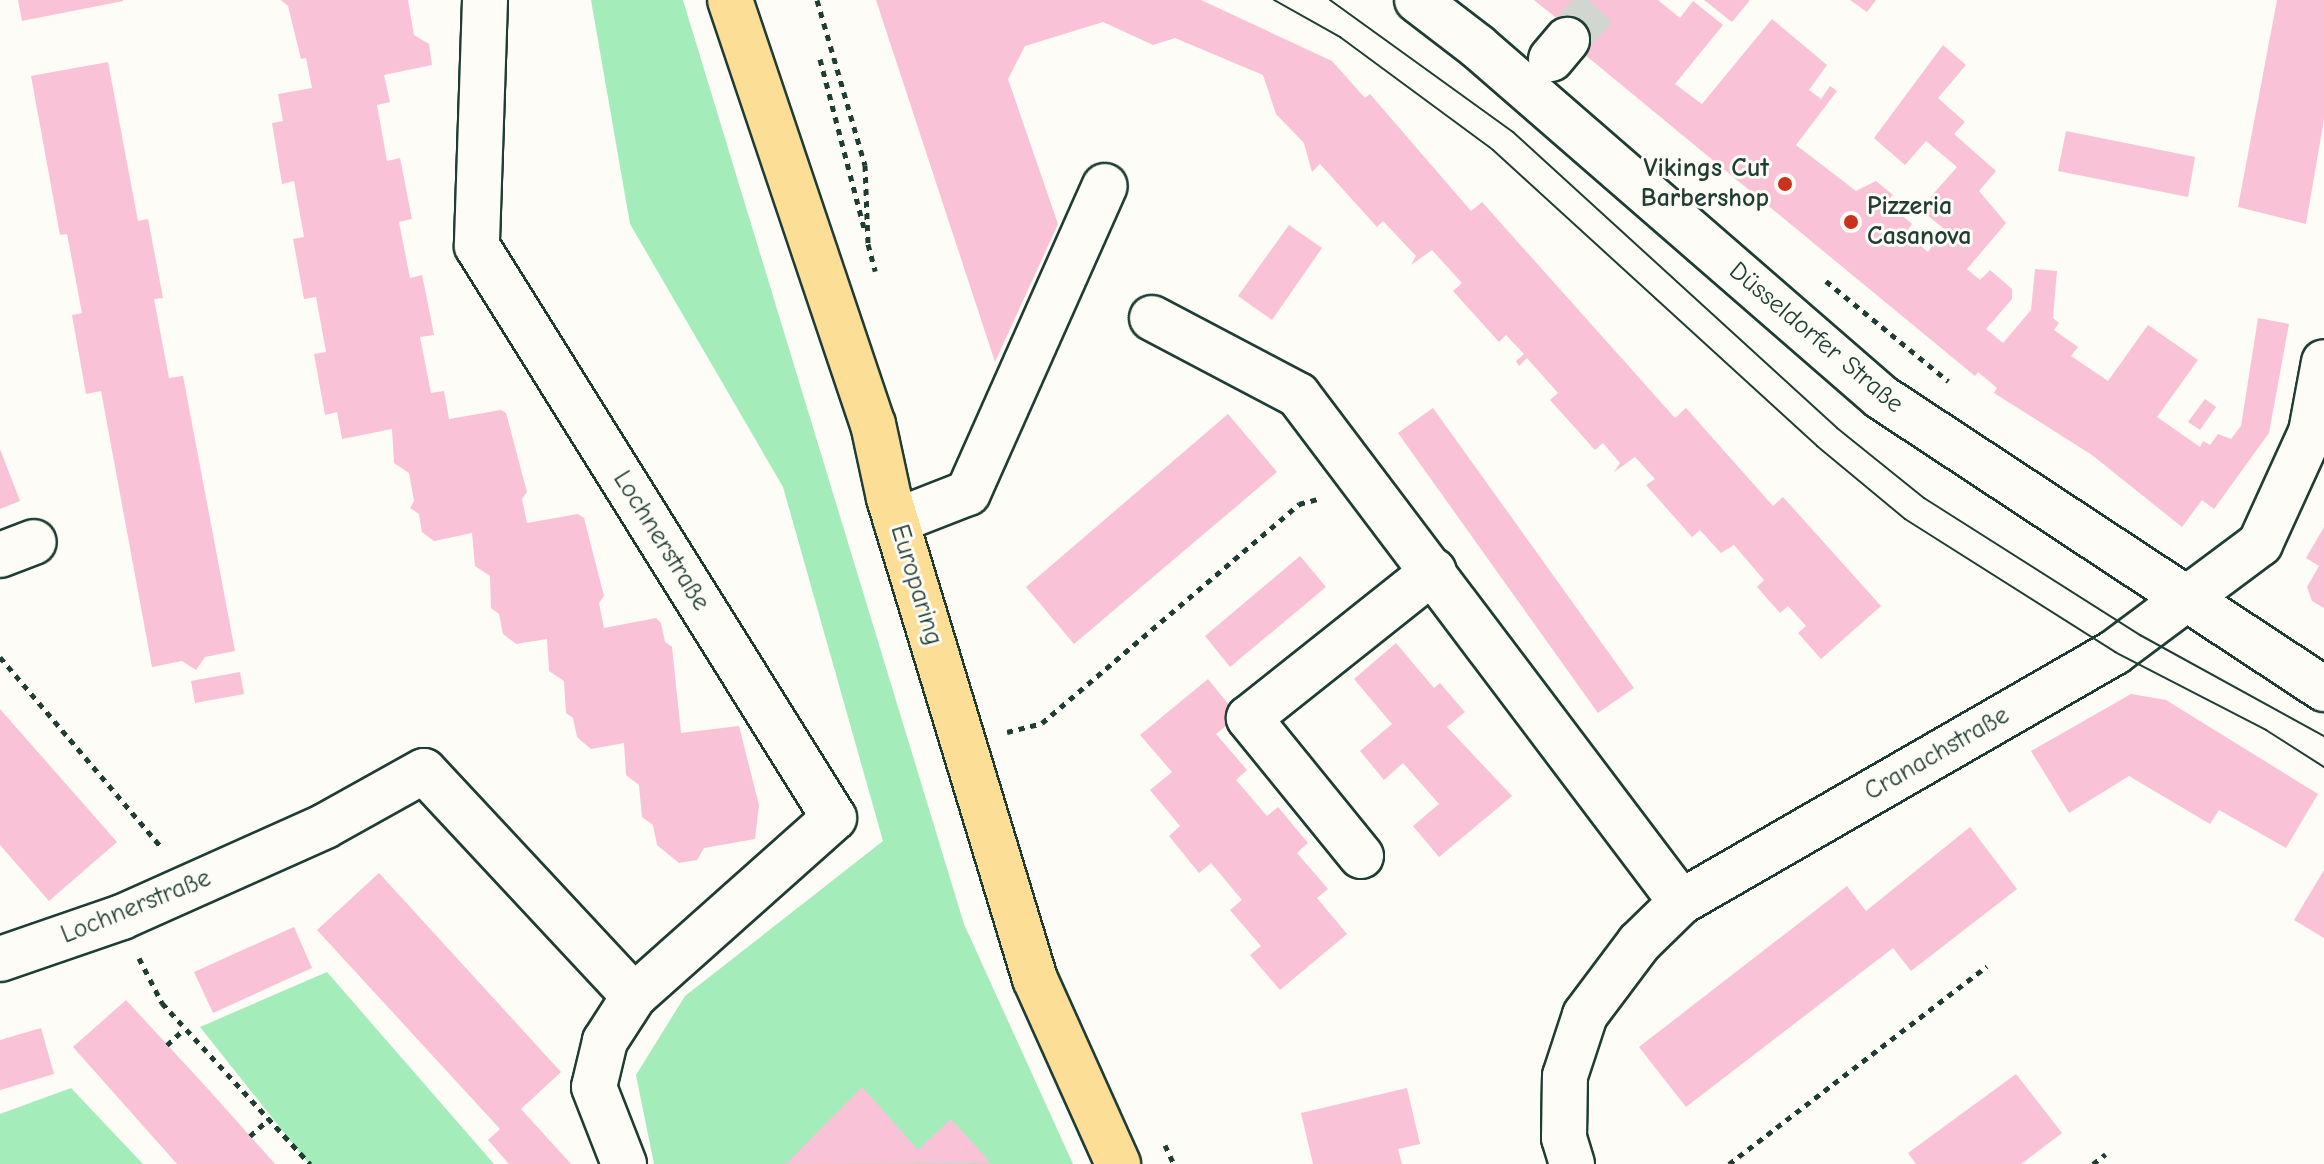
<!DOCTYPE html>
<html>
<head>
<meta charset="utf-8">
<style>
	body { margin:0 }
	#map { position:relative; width:2324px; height:1164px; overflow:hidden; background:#fdfcf7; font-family:"Comic Neue",sans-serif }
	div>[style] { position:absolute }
	.green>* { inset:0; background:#a4edbb }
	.building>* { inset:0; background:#fac2d7 }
	.minor-tunnel>* { height:44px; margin-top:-22px; transform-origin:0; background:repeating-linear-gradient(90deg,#d1d6d0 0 44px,transparent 0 66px) }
	.path>* { height:5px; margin-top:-2.5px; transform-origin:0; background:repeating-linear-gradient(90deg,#1f3d34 0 6px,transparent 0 12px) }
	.roads { filter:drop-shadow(2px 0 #1f3d34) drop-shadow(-2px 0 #1f3d34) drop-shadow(0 2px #1f3d34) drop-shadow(0 -2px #1f3d34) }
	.minor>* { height:44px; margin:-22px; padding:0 22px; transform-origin:22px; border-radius:22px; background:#fdfcf7 }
	.major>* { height:44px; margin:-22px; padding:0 22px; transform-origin:22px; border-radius:22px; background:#fcde96 }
	.tram>* { height:2px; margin:-1px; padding:0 1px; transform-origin:1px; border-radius:1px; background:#1f3d34 }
	.dots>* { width:22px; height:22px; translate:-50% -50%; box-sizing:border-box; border:4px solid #fdfcf7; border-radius:50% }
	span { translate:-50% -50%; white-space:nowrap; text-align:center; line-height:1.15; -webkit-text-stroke:6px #fdfcf7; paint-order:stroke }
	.poi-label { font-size:26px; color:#1f3d34; font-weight:700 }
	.right { translate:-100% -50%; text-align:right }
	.left { translate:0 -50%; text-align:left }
	.street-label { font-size:26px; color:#1f3d34 }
</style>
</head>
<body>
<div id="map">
	<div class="green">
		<i style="clip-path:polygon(591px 0,683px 0,964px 924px,1073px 1164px,654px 1164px,636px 1075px,685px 996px,883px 841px,783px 487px,630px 224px)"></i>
		<i style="clip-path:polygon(327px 972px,494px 1164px,309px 1164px,200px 1027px)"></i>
		<i style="clip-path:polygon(71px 1088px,143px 1164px,0 1164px,0 1114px)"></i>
	</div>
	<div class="building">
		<i style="clip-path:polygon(18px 0,123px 0,123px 1px,22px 21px)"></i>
		<i style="clip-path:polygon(281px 0,408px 0,414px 35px,429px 44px,432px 65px,384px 75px,390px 102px,377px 105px,387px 161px,400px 158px,412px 219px,399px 222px,410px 278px,422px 275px,428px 304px,434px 335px,420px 337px,431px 393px,444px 391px,449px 419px,501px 410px,506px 413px,527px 492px,522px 499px,527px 523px,578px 514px,584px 518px,604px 596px,599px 603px,604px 628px,656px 618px,661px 623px,665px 642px,672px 647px,681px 733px,739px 726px,759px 805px,755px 839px,704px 848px,697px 860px,679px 863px,657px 845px,653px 825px,642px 817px,639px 785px,626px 775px,624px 743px,591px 749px,577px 737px,573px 718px,566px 713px,564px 681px,549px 671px,547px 639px,516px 644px,503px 634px,499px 614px,491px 608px,490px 576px,475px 566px,472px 533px,434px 541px,422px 532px,419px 514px,410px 508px,414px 501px,409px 473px,394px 463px,392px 429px,342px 439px,337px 412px,325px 415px,314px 354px,326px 352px,321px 324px,316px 297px,304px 299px,293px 239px,304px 237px,294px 181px,282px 184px,272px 123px,283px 121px,278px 94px,312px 88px,306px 58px,301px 59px,288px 6px)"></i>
		<i style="clip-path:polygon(876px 0,1201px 0,1332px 61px,1365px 98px,1370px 94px,1471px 211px,1482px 202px,1675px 418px,1686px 408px,1773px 506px,1783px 497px,1881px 606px,1821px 659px,1798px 633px,1806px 626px,1788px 606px,1780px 613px,1757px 587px,1764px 580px,1734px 545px,1721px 553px,1700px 530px,1692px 537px,1646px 485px,1655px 479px,1635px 457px,1614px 472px,1620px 463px,1603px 443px,1595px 450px,1550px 400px,1558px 393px,1527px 358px,1519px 366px,1516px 361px,1524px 354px,1506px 335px,1499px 342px,1453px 291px,1462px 283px,1432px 250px,1411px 265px,1416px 256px,1383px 221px,1377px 227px,1320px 164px,1312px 172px,1304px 143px,1276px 114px,1263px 75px,1175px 38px,1153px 45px,1103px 22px,1025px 46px,1008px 79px,1058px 224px,995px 362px)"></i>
		<i style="clip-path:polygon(1534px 0,1658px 0,1680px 18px,1693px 1px,1723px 25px,1675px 84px,1702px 104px,1772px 19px,1827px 65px,1809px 90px,1821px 99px,1830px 86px,1837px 91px,1796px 145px,1856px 191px,1876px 181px,1893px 195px,1886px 202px,1912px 224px,1906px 233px,1928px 252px,1944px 229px,1920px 209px,1957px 167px,1926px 141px,1905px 165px,1874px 138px,1943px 45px,1966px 65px,1938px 98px,1965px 122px,1954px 134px,1996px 171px,1979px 191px,2006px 223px,1967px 269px,1980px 280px,1990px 270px,2012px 289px,2012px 299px,1986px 329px,2003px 343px,2031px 310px,2035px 269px,2057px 271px,2053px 318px,2059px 323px,2054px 330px,2078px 347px,2071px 356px,2108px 381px,2148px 325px,2198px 360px,2157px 417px,2200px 447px,2203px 441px,2210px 445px,2218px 434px,2231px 439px,2241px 426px,2258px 318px,2289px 324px,2269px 433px,2214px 509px,2202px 500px,2182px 527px,2092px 455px,1994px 393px,1997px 388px,1978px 372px,1975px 376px,1567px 40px,1565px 25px)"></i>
		<i style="clip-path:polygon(1704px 0,1750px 0,1732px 22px)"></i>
		<i style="clip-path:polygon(1850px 0,1876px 0,1867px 12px)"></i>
		<i style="clip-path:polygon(2277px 0,2324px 0,2324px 119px,2306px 224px,2238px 207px)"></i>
		<i style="clip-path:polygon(108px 62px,138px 221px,148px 219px,163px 298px,154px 299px,169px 378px,183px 376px,235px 651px,205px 657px,196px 670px,182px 661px,152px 667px,101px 391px,86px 394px,72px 315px,82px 313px,67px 234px,60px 235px,31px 76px)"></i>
		<i style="clip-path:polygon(2066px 131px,2195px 157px,2188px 197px,2058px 171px)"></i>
		<i style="clip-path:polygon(1289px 225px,1322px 248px,1272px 320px,1238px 296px)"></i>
		<i style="clip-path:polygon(2205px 399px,2216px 407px,2200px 430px,2188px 422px)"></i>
		<i style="clip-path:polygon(1433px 408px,1634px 688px,1598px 713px,1398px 433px)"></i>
		<i style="clip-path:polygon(1228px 414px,1277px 472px,1074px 644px,1026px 587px)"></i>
		<i style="clip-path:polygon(0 449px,20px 501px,0 509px)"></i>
		<i style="clip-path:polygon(2324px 527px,2324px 608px,2312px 601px,2307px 587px,2319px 566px,2306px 558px)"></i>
		<i style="clip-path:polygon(1300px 556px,1326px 587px,1230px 667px,1205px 636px)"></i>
		<i style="clip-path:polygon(1396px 643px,1434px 688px,1440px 683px,1465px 712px,1447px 727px,1512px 796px,1439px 857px,1413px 826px,1439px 804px,1403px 763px,1384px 780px,1360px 751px,1392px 724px,1354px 679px)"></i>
		<i style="clip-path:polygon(240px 672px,244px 694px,195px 703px,191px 681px)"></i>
		<i style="clip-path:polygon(1208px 679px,1238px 716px,1216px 734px,1247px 770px,1236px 780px,1267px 816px,1278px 807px,1308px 843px,1297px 853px,1328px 889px,1317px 898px,1347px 934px,1280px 990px,1250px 955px,1261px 946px,1230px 910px,1242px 900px,1211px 863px,1199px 873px,1169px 836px,1180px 826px,1150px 790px,1172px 772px,1140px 735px)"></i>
		<i style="clip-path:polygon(2131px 694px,2166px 700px,2318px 794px,2286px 848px,2219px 810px,2210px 824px,2129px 776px,2069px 813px,2031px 751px)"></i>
		<i style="clip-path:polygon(0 709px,117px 842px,49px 901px,0 845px)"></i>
		<i style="clip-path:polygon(1970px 827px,2017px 889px,1911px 971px,1893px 948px,1686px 1107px,1639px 1047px,1847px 886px,1866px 911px)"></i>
		<i style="clip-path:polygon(2324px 870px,2324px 938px,2294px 920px)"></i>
		<i style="clip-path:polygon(379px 873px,561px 1072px,521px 1109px,571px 1164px,509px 1164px,488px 1140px,500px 1129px,317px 930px)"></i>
		<i style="clip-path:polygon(294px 927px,312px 968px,213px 1013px,194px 972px)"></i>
		<i style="clip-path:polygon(126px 1000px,208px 1089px,275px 1164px,177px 1164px,73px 1047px)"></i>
		<i style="clip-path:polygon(41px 1028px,54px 1074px,0 1090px,0 1040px)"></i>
		<i style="clip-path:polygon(2016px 1074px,2062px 1133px,2021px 1164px,1916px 1164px,1908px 1153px)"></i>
		<i style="clip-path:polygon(862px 1087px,918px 1150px,951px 1119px,991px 1163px,786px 1164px)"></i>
		<i style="clip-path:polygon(1407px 1088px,1420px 1144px,1398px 1149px,1402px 1164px,1313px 1164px,1301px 1113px)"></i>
	</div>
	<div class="minor-tunnel">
		<i style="left:1567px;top:40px;width:53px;rotate:-48.8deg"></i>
	</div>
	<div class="path">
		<i style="left:817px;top:0;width:172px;rotate:73.8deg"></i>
		<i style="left:865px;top:165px;width:79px;rotate:87.8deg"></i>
		<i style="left:868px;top:244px;width:28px;rotate:75deg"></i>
		<i style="left:820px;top:59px;width:179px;rotate:75.4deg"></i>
		<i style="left:1826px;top:281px;width:158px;rotate:39.3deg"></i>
		<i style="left:0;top:657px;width:249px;rotate:49.7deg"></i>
		<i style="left:1007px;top:732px;width:36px;rotate:-14deg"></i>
		<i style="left:1042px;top:723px;width:338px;rotate:-40.4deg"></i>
		<i style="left:1299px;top:504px;width:20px;rotate:-15deg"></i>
		<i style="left:139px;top:958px;width:51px;rotate:62.9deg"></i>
		<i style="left:162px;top:1003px;width:219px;rotate:47.4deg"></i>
		<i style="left:167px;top:1045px;width:23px;rotate:-43deg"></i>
		<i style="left:250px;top:1136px;width:25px;rotate:-42deg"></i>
		<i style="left:1165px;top:1145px;width:21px;rotate:65deg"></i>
		<i style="left:1729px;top:1164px;width:325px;rotate:-37.5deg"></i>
		<i style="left:2093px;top:1164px;width:16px;rotate:-38deg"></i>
	</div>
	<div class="roads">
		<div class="minor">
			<i style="left:485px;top:0;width:246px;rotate:91.9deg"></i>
			<i style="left:477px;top:246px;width:674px;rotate:58.03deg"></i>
			<i style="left:834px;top:818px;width:268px;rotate:138.3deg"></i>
			<i style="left:634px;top:996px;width:54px;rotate:122.8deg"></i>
			<i style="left:605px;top:1041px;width:47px;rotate:103.4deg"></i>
			<i style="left:594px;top:1087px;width:83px;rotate:68.7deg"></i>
			<i style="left:1417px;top:0;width:76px;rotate:37.5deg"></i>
			<i style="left:1477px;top:46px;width:535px;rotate:40.98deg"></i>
			<i style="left:1881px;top:397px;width:531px;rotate:33.39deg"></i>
			<i style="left:1551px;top:59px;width:25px;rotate:-50deg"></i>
			<i style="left:1152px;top:318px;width:165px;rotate:27.8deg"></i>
			<i style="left:1298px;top:395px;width:635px;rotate:52.93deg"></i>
			<i style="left:896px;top:521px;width:77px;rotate:-21.3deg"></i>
			<i style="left:968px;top:493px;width:336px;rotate:-66deg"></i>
			<i style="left:0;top:555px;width:36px;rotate:-21deg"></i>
			<i style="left:1361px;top:856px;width:178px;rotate:-129.1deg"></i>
			<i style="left:1249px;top:718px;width:236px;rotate:-38.5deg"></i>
			<i style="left:0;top:959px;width:129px;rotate:-19deg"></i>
			<i style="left:122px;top:917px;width:222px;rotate:-24.1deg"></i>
			<i style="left:325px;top:826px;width:113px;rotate:-29.1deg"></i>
			<i style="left:424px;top:771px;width:308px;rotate:47deg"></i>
			<i style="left:1572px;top:1164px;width:27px;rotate:-107deg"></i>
			<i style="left:1564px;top:1138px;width:62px;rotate:-89.1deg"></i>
			<i style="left:1565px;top:1076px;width:64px;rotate:-71.8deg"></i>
			<i style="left:1585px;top:1015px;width:90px;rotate:-53.1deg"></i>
			<i style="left:1639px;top:943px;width:59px;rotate:-44.3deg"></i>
			<i style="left:1681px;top:902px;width:501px;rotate:-29.94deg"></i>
			<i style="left:2115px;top:652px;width:181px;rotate:-36.7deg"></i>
			<i style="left:2260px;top:544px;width:123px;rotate:-65.5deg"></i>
			<i style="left:2311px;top:432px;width:71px;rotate:-79.5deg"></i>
		</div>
		<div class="major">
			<i style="left:730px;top:0;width:447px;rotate:71.4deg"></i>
			<i style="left:873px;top:424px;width:76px;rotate:77.8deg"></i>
			<i style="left:889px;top:498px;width:503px;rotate:73.12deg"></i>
			<i style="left:1035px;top:979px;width:203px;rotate:65.8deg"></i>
		</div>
	</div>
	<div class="tram">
		<i style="left:1274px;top:0;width:76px;rotate:29.3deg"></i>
		<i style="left:1340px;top:37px;width:190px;rotate:36.4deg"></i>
		<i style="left:1493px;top:150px;width:439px;rotate:42.4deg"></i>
		<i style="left:1817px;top:446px;width:114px;rotate:39.7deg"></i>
		<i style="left:1905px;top:519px;width:249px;rotate:32.3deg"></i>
		<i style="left:2115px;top:652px;width:170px;rotate:27.3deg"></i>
		<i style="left:2266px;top:730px;width:69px;rotate:32.5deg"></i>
		<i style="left:1330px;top:0;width:226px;rotate:35.8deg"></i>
		<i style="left:1513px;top:132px;width:439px;rotate:42.4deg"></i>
		<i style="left:1837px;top:428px;width:112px;rotate:38.8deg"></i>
		<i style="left:1924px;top:498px;width:256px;rotate:32.4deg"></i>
		<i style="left:2140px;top:635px;width:210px;rotate:28.8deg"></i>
	</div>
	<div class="dots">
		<i style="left:1785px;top:184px;background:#c8321e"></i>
		<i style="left:1851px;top:222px;background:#c8321e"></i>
	</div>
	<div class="poi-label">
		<span class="right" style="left:1769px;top:184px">Vikings Cut<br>Barbershop</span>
		<span class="left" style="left:1867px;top:222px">Pizzeria<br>Casanova</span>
	</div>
	<div class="street-label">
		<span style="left:1816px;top:338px;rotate:40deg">Düsseldorfer Straße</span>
		<span style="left:661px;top:541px;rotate:58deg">Lochnerstraße</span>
		<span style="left:916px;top:585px;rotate:73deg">Europaring</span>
		<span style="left:1937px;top:754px;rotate:-30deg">Cranachstraße</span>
		<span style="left:136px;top:907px;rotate:-22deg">Lochnerstraße</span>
	</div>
</div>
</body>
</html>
